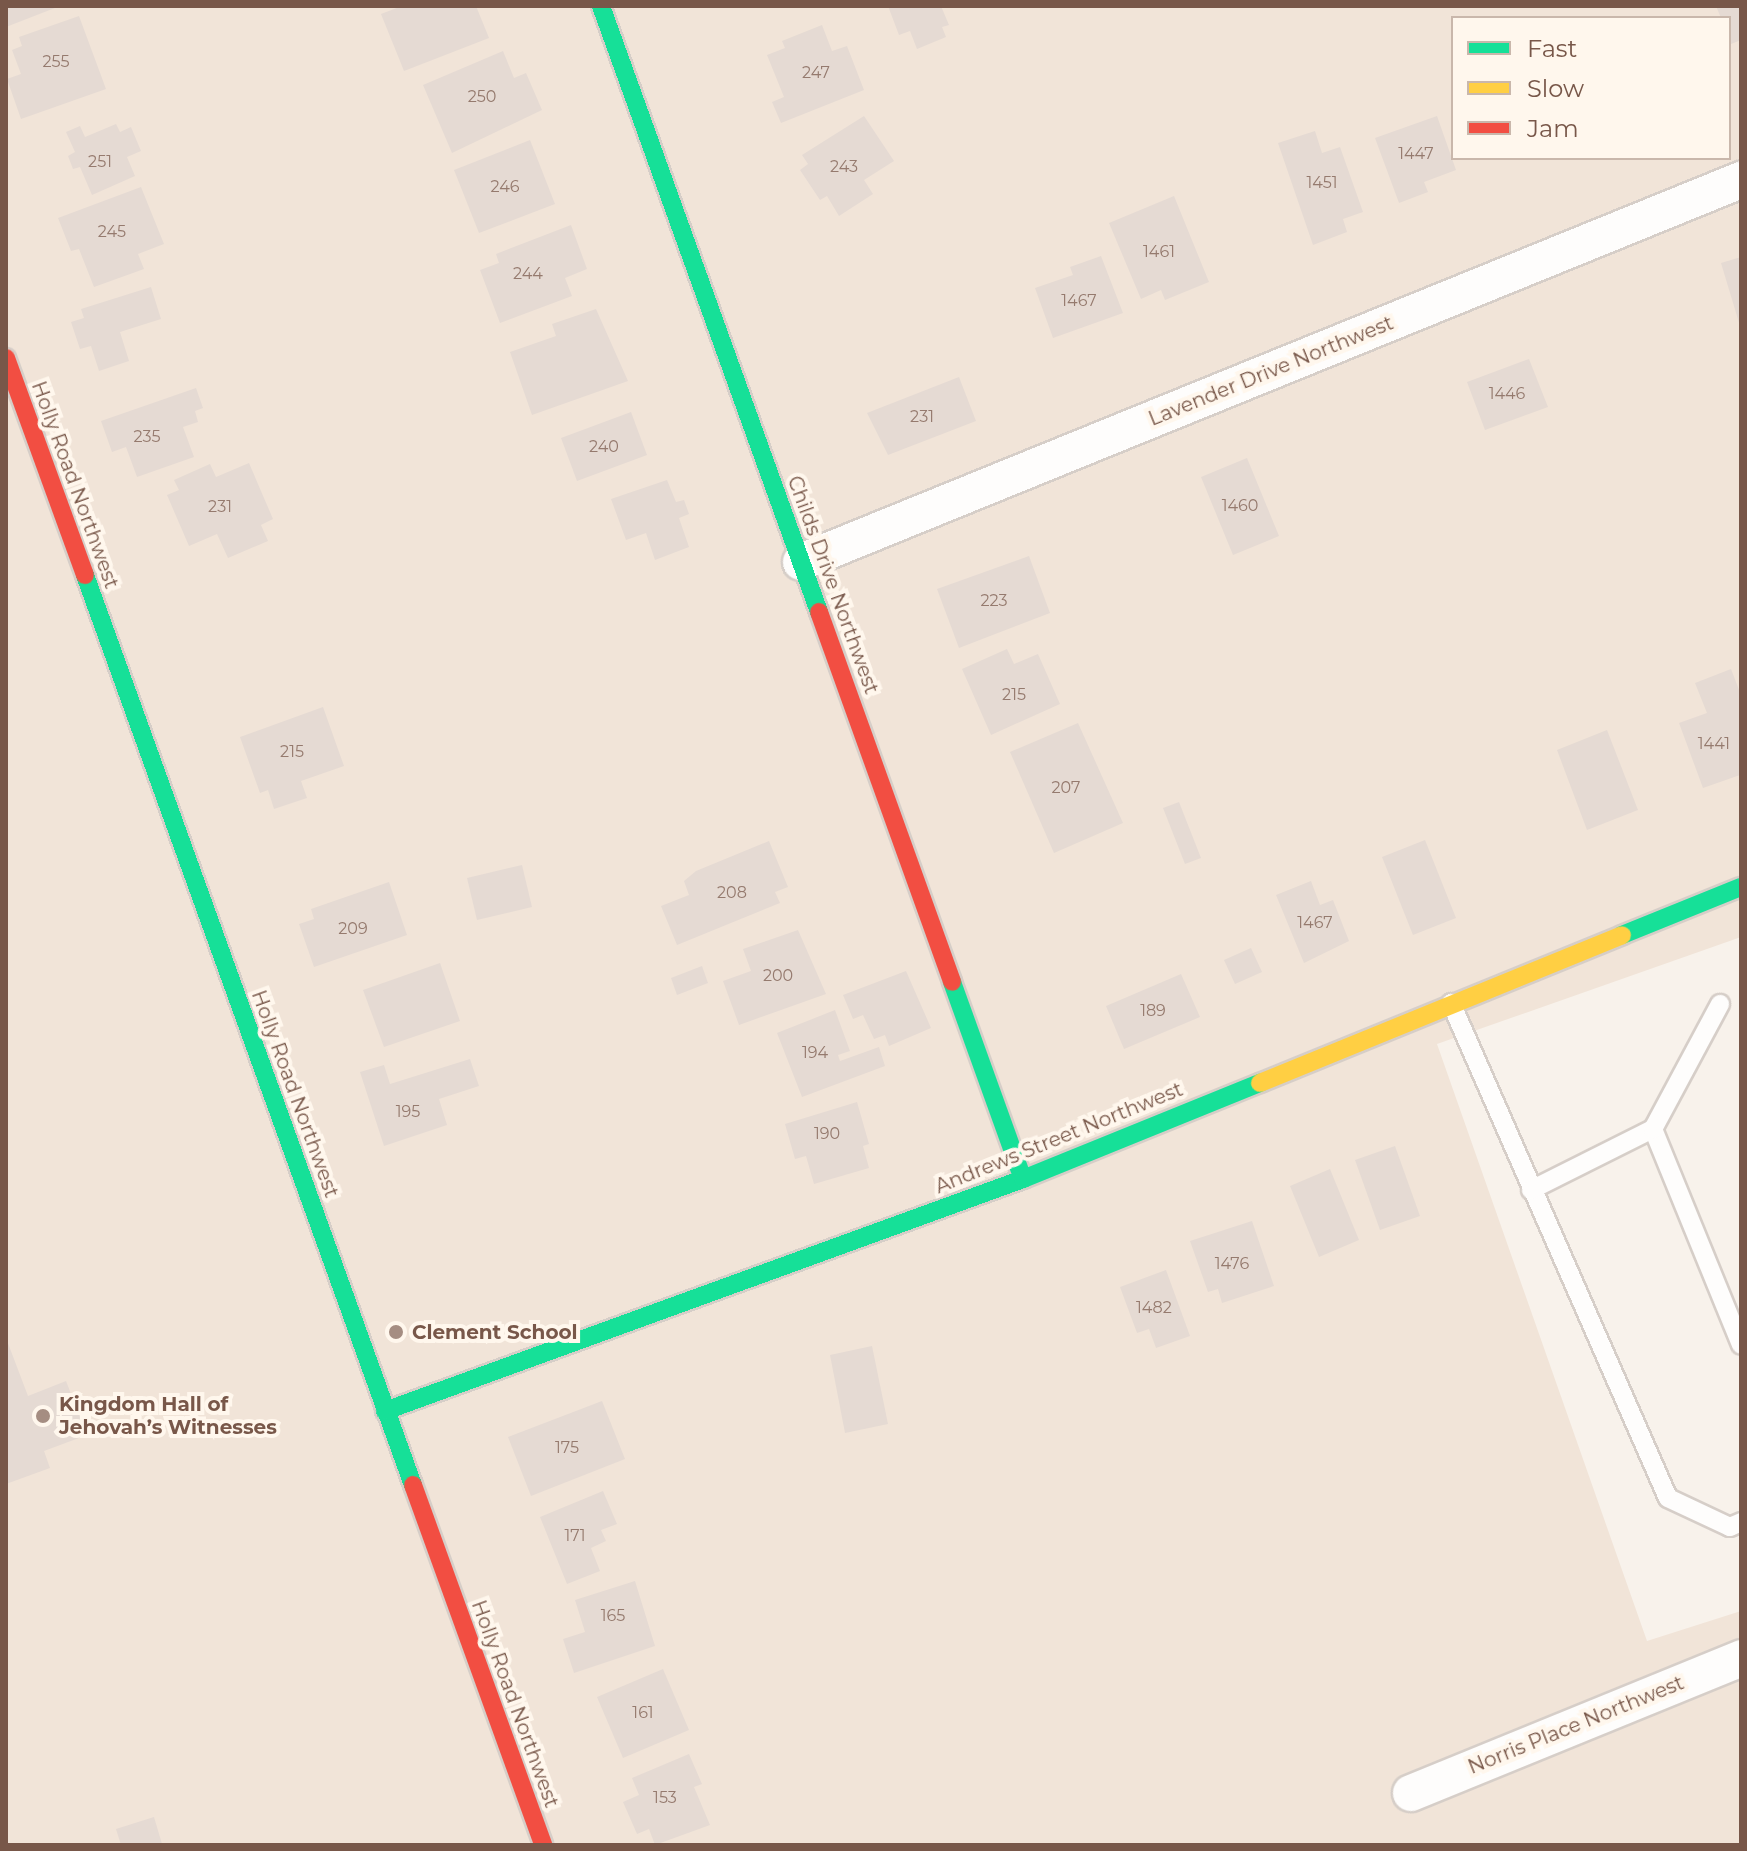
<!DOCTYPE html>
<html>
<head>
<meta charset="utf-8">
<style>
	body { margin:0 }
	#map { position:relative; width:1747px; height:1851px; overflow:hidden; background:#f8f2eb; font-family:Montserrat,sans-serif }
	div>[style] { position:absolute }
	.residential>* { inset:0; background:#f1e4d8 }
	.building>* { inset:0; background:#e5dad3 }
	.roads { filter:drop-shadow(2px 0 #d6cec8) drop-shadow(-2px 0 #d6cec8) drop-shadow(0 2px #d6cec8) drop-shadow(0 -2px #d6cec8) }
	.lane>* { height:18px; margin:-9px; padding:0 9px; transform-origin:9px; border-radius:9px; background:#fefdfc }
	.street>* { height:36px; margin:-18px; padding:0 18px; transform-origin:18px; border-radius:18px; background:#fefdfc }
	.fast>* { height:18px; margin:-9px; padding:0 9px; transform-origin:9px; border-radius:9px; background:#16e098 }
	.slow>* { height:18px; margin:-9px; padding:0 9px; transform-origin:9px; border-radius:9px; background:#ffcf43 }
	.jam>* { height:18px; margin:-9px; padding:0 9px; transform-origin:9px; border-radius:9px; background:#f24e42 }
	.dots>* { width:22px; height:22px; translate:-50% -50%; box-sizing:border-box; border:4px solid #fff7ed; border-radius:50% }
	span { translate:-50% -50%; white-space:nowrap; text-align:center; line-height:1.15; -webkit-text-stroke:8px #fff7ed; paint-order:stroke }
	.number-label { font-size:16px; color:#957a6e }
	.number-label span { -webkit-text-stroke-width:0 }
	.street-label { font-size:20px; color:#785749 }
	.poi-label { font-size:20px; color:#785749; font-weight:700 }
	.left { translate:0 -50%; text-align:left }
	.frame { position:absolute; inset:0; border:8px solid #785749; pointer-events:none }
	.legend { position:absolute; left:1451px; top:16px; width:280px; height:144px; box-sizing:border-box; background:#fff7ed; border:2px solid #c9b7ab; margin:0; padding:10px 14px; list-style:none; font-size:24px; color:#785749 }
	.legend li { display:flex; align-items:center; gap:16px; height:40px }
	.legend b { width:40px; border:2px solid #c9b7ab }
</style>
</head>
<body>
<div id="map">
	<div class="residential">
		<i style="clip-path:polygon(evenodd,6px 6px,1741px 6px,1741px 937px,1437px 1044px,1647px 1641px,1741px 1611px,1741px 1845px,6px 1845px,6px 6px,1453px 18px,1729px 18px,1729px 158px,1453px 158px,1453px 18px)"></i>
	</div>
	<div class="building">
		<i style="clip-path:polygon(6px 6px,60px 6px,6px 27px)"></i>
		<i style="clip-path:polygon(402px 6px,476px 6px,489px 38px,404px 71px,381px 14px)"></i>
		<i style="clip-path:polygon(888px 6px,941px 6px,949px 25px,942px 27px,946px 37px,917px 49px,910px 31px,899px 35px)"></i>
		<i style="clip-path:polygon(1716px 6px,1741px 6px,1741px 40px,1731px 44px,1729px 18px,1721px 18px)"></i>
		<i style="clip-path:polygon(79px 16px,106px 89px,21px 119px,7px 79px,21px 74px,12px 50px,22px 46px,19px 37px)"></i>
		<i style="clip-path:polygon(822px 25px,832px 51px,847px 46px,864px 90px,781px 123px,772px 102px,784px 97px,767px 55px,785px 48px,782px 41px)"></i>
		<i style="clip-path:polygon(503px 51px,514px 78px,526px 73px,542px 110px,452px 153px,423px 85px)"></i>
		<i style="clip-path:polygon(864px 116px,894px 161px,864px 180px,873px 194px,839px 216px,827px 196px,820px 200px,800px 170px,808px 164px,802px 155px)"></i>
		<i style="clip-path:polygon(1437px 116px,1456px 170px,1424px 182px,1428px 192px,1399px 203px,1375px 138px)"></i>
		<i style="clip-path:polygon(116px 124px,120px 132px,131px 127px,141px 151px,127px 157px,135px 176px,92px 195px,80px 167px,73px 169px,68px 156px,75px 152px,66px 132px,80px 126px,85px 137px)"></i>
		<i style="clip-path:polygon(1315px 131px,1322px 153px,1340px 147px,1363px 212px,1343px 219px,1347px 232px,1313px 245px,1278px 143px)"></i>
		<i style="clip-path:polygon(530px 140px,555px 204px,479px 233px,454px 170px)"></i>
		<i style="clip-path:polygon(141px 187px,164px 244px,138px 254px,144px 269px,94px 287px,79px 249px,71px 251px,58px 218px)"></i>
		<i style="clip-path:polygon(1174px 196px,1209px 282px,1165px 300px,1161px 290px,1141px 299px,1109px 223px)"></i>
		<i style="clip-path:polygon(571px 225px,587px 269px,565px 278px,572px 296px,500px 323px,480px 270px,499px 263px,496px 254px)"></i>
		<i style="clip-path:polygon(1101px 256px,1123px 313px,1053px 338px,1035px 288px,1073px 275px,1070px 267px)"></i>
		<i style="clip-path:polygon(1741px 257px,1741px 326px,1740px 326px,1721px 263px)"></i>
		<i style="clip-path:polygon(151px 287px,161px 319px,120px 332px,129px 361px,99px 371px,91px 346px,80px 349px,71px 322px,84px 318px,81px 309px)"></i>
		<i style="clip-path:polygon(596px 309px,628px 381px,532px 415px,510px 352px,556px 336px,552px 324px)"></i>
		<i style="clip-path:polygon(1529px 359px,1548px 407px,1485px 430px,1467px 382px)"></i>
		<i style="clip-path:polygon(959px 377px,976px 421px,888px 455px,867px 413px)"></i>
		<i style="clip-path:polygon(196px 388px,203px 408px,195px 411px,198px 422px,183px 427px,194px 457px,137px 477px,126px 447px,112px 452px,101px 421px)"></i>
		<i style="clip-path:polygon(631px 412px,647px 455px,577px 481px,561px 438px)"></i>
		<i style="clip-path:polygon(1247px 458px,1279px 536px,1233px 555px,1201px 477px)"></i>
		<i style="clip-path:polygon(249px 463px,273px 519px,261px 525px,268px 541px,228px 558px,217px 534px,189px 546px,167px 495px,179px 490px,174px 480px,210px 464px,216px 477px)"></i>
		<i style="clip-path:polygon(667px 480px,676px 502px,684px 500px,689px 514px,679px 518px,689px 547px,655px 560px,646px 533px,626px 540px,611px 499px)"></i>
		<i style="clip-path:polygon(1029px 556px,1050px 613px,959px 648px,937px 589px)"></i>
		<i style="clip-path:polygon(1007px 649px,1014px 664px,1038px 654px,1060px 704px,991px 735px,962px 669px)"></i>
		<i style="clip-path:polygon(1731px 669px,1741px 695px,1740px 775px,1703px 788px,1679px 723px,1707px 713px,1695px 683px)"></i>
		<i style="clip-path:polygon(323px 707px,344px 766px,301px 781px,307px 798px,274px 809px,268px 790px,260px 793px,240px 737px)"></i>
		<i style="clip-path:polygon(1078px 723px,1123px 823px,1054px 853px,1010px 752px)"></i>
		<i style="clip-path:polygon(1607px 730px,1638px 810px,1587px 830px,1557px 750px)"></i>
		<i style="clip-path:polygon(1179px 802px,1201px 858px,1185px 864px,1163px 808px)"></i>
		<i style="clip-path:polygon(1425px 840px,1456px 918px,1413px 935px,1382px 857px)"></i>
		<i style="clip-path:polygon(769px 841px,788px 887px,775px 892px,780px 903px,677px 945px,661px 906px,689px 895px,684px 881px,696px 871px)"></i>
		<i style="clip-path:polygon(522px 865px,532px 907px,477px 920px,467px 878px)"></i>
		<i style="clip-path:polygon(1311px 881px,1320px 905px,1333px 900px,1349px 941px,1304px 963px,1276px 895px)"></i>
		<i style="clip-path:polygon(389px 882px,407px 935px,314px 967px,299px 924px,314px 919px,311px 909px)"></i>
		<i style="clip-path:polygon(798px 930px,826px 994px,739px 1025px,723px 981px,751px 971px,743px 949px)"></i>
		<i style="clip-path:polygon(1251px 948px,1262px 972px,1235px 984px,1224px 960px)"></i>
		<i style="clip-path:polygon(440px 963px,460px 1021px,384px 1047px,363px 990px)"></i>
		<i style="clip-path:polygon(702px 966px,708px 983px,677px 995px,671px 978px)"></i>
		<i style="clip-path:polygon(906px 971px,931px 1028px,889px 1046px,885px 1035px,874px 1039px,863px 1015px,853px 1019px,843px 995px)"></i>
		<i style="clip-path:polygon(1181px 974px,1200px 1017px,1124px 1049px,1106px 1006px)"></i>
		<i style="clip-path:polygon(835px 1010px,850px 1051px,838px 1055px,840px 1061px,879px 1047px,885px 1066px,802px 1097px,777px 1033px)"></i>
		<i style="clip-path:polygon(470px 1059px,479px 1086px,439px 1099px,447px 1125px,384px 1146px,360px 1072px,384px 1065px,390px 1084px)"></i>
		<i style="clip-path:polygon(857px 1102px,869px 1144px,863px 1146px,869px 1168px,814px 1184px,806px 1156px,795px 1159px,785px 1124px)"></i>
		<i style="clip-path:polygon(1395px 1146px,1420px 1216px,1380px 1230px,1355px 1160px)"></i>
		<i style="clip-path:polygon(1330px 1169px,1359px 1240px,1319px 1257px,1290px 1186px)"></i>
		<i style="clip-path:polygon(1252px 1221px,1274px 1286px,1222px 1303px,1218px 1289px,1208px 1292px,1190px 1241px)"></i>
		<i style="clip-path:polygon(1166px 1270px,1190px 1336px,1156px 1348px,1149px 1329px,1137px 1333px,1120px 1287px)"></i>
		<i style="clip-path:polygon(6px 1338px,28px 1396px,66px 1381px,87px 1435px,44px 1451px,50px 1468px,6px 1484px)"></i>
		<i style="clip-path:polygon(872px 1346px,888px 1424px,845px 1433px,830px 1355px)"></i>
		<i style="clip-path:polygon(602px 1401px,625px 1459px,531px 1496px,508px 1437px)"></i>
		<i style="clip-path:polygon(603px 1491px,617px 1524px,601px 1530px,606px 1541px,591px 1548px,600px 1571px,567px 1584px,540px 1517px)"></i>
		<i style="clip-path:polygon(635px 1581px,655px 1646px,574px 1673px,563px 1639px,585px 1632px,575px 1600px)"></i>
		<i style="clip-path:polygon(663px 1669px,689px 1730px,623px 1758px,597px 1697px)"></i>
		<i style="clip-path:polygon(689px 1754px,702px 1784px,694px 1787px,710px 1825px,655px 1845px,649px 1829px,637px 1834px,623px 1802px,639px 1795px,632px 1778px)"></i>
		<i style="clip-path:polygon(154px 1817px,162px 1844px,121px 1845px,116px 1829px)"></i>
	</div>
	<div class="roads">
		<div class="lane">
			<i style="left:1451px;top:1003px;width:540px;rotate:66.33deg"></i>
			<i style="left:1668px;top:1498px;width:68px;rotate:25.1deg"></i>
			<i style="left:1730px;top:1527px;width:12px;rotate:-24deg"></i>
			<i style="left:1653px;top:1129px;width:233px;rotate:67.8deg"></i>
			<i style="left:1531px;top:1190px;width:136px;rotate:-26.6deg"></i>
			<i style="left:1653px;top:1129px;width:142px;rotate:-61.8deg"></i>
		</div>
		<div class="street">
			<i style="left:801px;top:562px;width:1015px;rotate:-22.12deg"></i>
			<i style="left:1411px;top:1793px;width:357px;rotate:-22.2deg"></i>
		</div>
		<div class="fast">
			<i style="left:601px;top:6px;width:644px;rotate:70.21deg"></i>
			<i style="left:85px;top:575px;width:967px;rotate:70.18deg"></i>
			<i style="left:1622px;top:935px;width:128px;rotate:-22deg"></i>
			<i style="left:952px;top:982px;width:209px;rotate:70.2deg"></i>
			<i style="left:385px;top:1411px;width:679px;rotate:-19.98deg"></i>
			<i style="left:1023px;top:1179px;width:256px;rotate:-22.1deg"></i>
		</div>
		<div class="slow">
			<i style="left:1260px;top:1083px;width:391px;rotate:-22.2deg"></i>
		</div>
		<div class="jam">
			<i style="left:6px;top:358px;width:231px;rotate:70deg"></i>
			<i style="left:819px;top:612px;width:393px;rotate:70.2deg"></i>
			<i style="left:413px;top:1485px;width:383px;rotate:70.1deg"></i>
		</div>
	</div>
	<div class="dots">
		<i style="left:396px;top:1332px;background:#a58d82"></i>
		<i style="left:43px;top:1416px;background:#a58d82"></i>
	</div>
	<div class="number-label">
		<span style="left:56px;top:62px">255</span>
		<span style="left:816px;top:73px">247</span>
		<span style="left:482px;top:97px">250</span>
		<span style="left:1416px;top:154px">1447</span>
		<span style="left:100px;top:162px">251</span>
		<span style="left:844px;top:167px">243</span>
		<span style="left:1322px;top:183px">1451</span>
		<span style="left:505px;top:187px">246</span>
		<span style="left:112px;top:232px">245</span>
		<span style="left:1159px;top:252px">1461</span>
		<span style="left:528px;top:274px">244</span>
		<span style="left:1079px;top:301px">1467</span>
		<span style="left:1507px;top:394px">1446</span>
		<span style="left:922px;top:417px">231</span>
		<span style="left:147px;top:437px">235</span>
		<span style="left:604px;top:447px">240</span>
		<span style="left:1240px;top:506px">1460</span>
		<span style="left:220px;top:507px">231</span>
		<span style="left:994px;top:601px">223</span>
		<span style="left:1014px;top:695px">215</span>
		<span style="left:1714px;top:744px">1441</span>
		<span style="left:292px;top:752px">215</span>
		<span style="left:1066px;top:788px">207</span>
		<span style="left:732px;top:893px">208</span>
		<span style="left:1315px;top:923px">1467</span>
		<span style="left:353px;top:929px">209</span>
		<span style="left:778px;top:976px">200</span>
		<span style="left:1153px;top:1011px">189</span>
		<span style="left:815px;top:1053px">194</span>
		<span style="left:408px;top:1112px">195</span>
		<span style="left:827px;top:1134px">190</span>
		<span style="left:1232px;top:1264px">1476</span>
		<span style="left:1154px;top:1308px">1482</span>
		<span style="left:567px;top:1448px">175</span>
		<span style="left:575px;top:1536px">171</span>
		<span style="left:613px;top:1616px">165</span>
		<span style="left:643px;top:1713px">161</span>
		<span style="left:665px;top:1798px">153</span>
	</div>
	<div class="street-label">
		<span style="left:1271px;top:371px;rotate:-22deg">Lavender Drive Northwest</span>
		<span style="left:75px;top:485px;rotate:70deg">Holly Road Northwest</span>
		<span style="left:833px;top:585px;rotate:70deg">Childs Drive Northwest</span>
		<span style="left:295px;top:1094px;rotate:70deg">Holly Road Northwest</span>
		<span style="left:1059px;top:1138px;rotate:-22deg">Andrews Street Northwest</span>
		<span style="left:515px;top:1704px;rotate:70deg">Holly Road Northwest</span>
		<span style="left:1576px;top:1725px;rotate:-22deg">Norris Place Northwest</span>
	</div>
	<div class="poi-label">
		<span class="left" style="left:412px;top:1332px">Clement School</span>
		<span class="left" style="left:59px;top:1416px">Kingdom Hall of<br>Jehovah’s Witnesses</span>
	</div>
	<div class="frame"></div>
	<ul class="legend">
	<li><b style="height:10px;background:#16e098"></b>Fast</li>
	<li><b style="height:10px;background:#ffcf43"></b>Slow</li>
	<li><b style="height:10px;background:#f24e42"></b>Jam</li>
	</ul>
</div>
</body>
</html>
